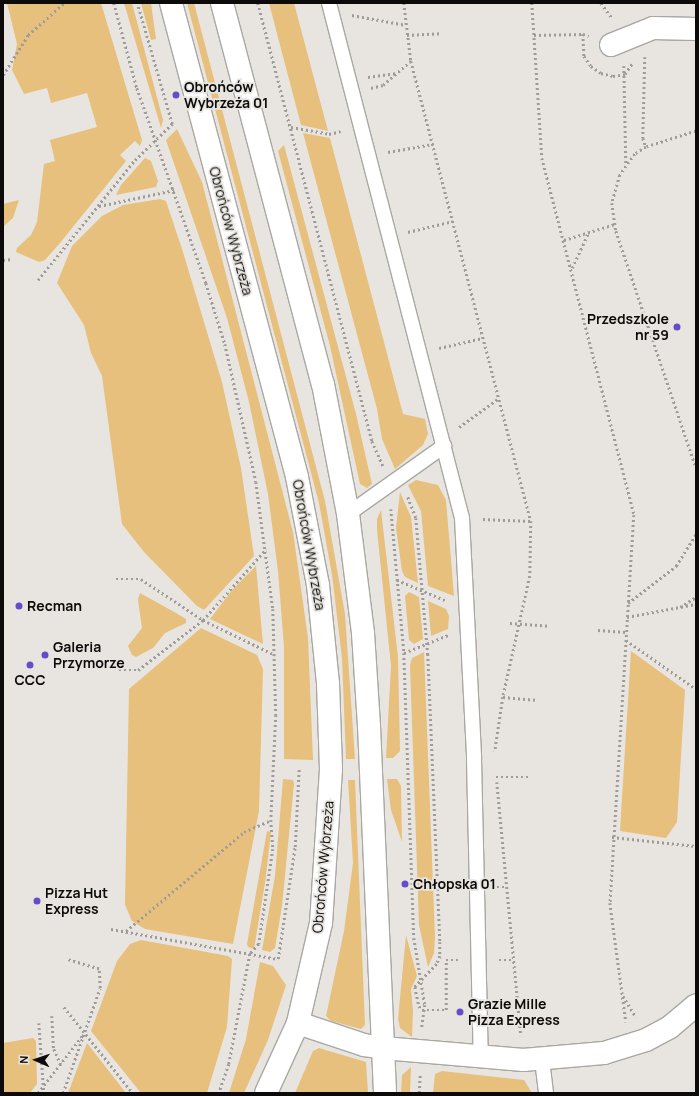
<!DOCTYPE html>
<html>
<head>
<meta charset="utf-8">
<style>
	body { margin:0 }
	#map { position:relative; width:699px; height:1096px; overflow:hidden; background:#e8e5e0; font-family:Manrope,sans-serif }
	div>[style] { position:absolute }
	.green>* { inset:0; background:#e6c07c }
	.path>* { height:2.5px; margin-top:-1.25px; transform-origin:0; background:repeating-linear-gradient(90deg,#9e9b98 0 2px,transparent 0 5px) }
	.roads { filter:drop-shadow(1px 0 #aaa7a3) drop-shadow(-1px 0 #aaa7a3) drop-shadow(0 1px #aaa7a3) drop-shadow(0 -1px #aaa7a3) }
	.lane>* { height:14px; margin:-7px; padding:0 7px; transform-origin:7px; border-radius:7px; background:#fff }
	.street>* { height:22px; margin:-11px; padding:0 11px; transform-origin:11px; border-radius:11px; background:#fff }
	.secondary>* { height:22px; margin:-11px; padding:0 11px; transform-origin:11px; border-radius:11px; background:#fff }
	.dots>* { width:11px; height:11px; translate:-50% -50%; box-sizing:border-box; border:2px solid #e8e5e0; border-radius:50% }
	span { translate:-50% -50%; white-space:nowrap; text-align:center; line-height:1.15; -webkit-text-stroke:3.5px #e8e5e0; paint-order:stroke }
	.poi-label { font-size:14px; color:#0c0b0a; font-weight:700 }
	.left { translate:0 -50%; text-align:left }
	.right { translate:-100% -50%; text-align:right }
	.street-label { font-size:14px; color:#0c0b0a }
	.frame { position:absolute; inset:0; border:4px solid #0c0b0a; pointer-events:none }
	.north { position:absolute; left:16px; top:1040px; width:40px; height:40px; -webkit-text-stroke:3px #e8e5e0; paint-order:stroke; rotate:272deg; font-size:11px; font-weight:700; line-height:16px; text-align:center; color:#0c0b0a }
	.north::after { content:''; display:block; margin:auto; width:14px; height:18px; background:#0c0b0a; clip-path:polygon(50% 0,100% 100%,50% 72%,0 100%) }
</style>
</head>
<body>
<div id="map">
	<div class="green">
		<i style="clip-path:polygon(7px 3px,101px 3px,142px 140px,140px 146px,135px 141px,120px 155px,126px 161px,60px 243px,45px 260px,39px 262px,16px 252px,17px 248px,31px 235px,37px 222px,44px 164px,55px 161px,50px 140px,97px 127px,87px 93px,51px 103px,47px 88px,24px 94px,12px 70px,17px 44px)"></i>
		<i style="clip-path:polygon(124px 3px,132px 3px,163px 120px,161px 128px)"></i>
		<i style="clip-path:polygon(141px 3px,151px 3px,156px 39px,151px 40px)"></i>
		<i style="clip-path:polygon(187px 3px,194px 3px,325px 501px,345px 614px,355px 759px,346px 759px,342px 658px,332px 575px,319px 503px)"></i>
		<i style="clip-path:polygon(269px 3px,294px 3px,328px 131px,301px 125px)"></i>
		<i style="clip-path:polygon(177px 129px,202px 182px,293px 532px,308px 638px,313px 760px,284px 759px,284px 647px,278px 571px,268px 494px,249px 402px,227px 318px,166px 140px)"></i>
		<i style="clip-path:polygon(303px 133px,330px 138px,403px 414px,425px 419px,428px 434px,423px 445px,395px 469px,382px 439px,377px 409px)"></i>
		<i style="clip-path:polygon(284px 145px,356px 414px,372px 484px,367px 488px,360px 484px,330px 346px,278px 151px)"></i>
		<i style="clip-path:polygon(145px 158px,151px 161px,158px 181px,156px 187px,116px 195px,121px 185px)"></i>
		<i style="clip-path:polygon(160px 199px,166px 201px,183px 252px,222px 382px,241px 468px,254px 556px,204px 610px,197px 606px,144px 552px,122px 524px,102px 376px,91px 353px,84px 325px,57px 283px,72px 246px,102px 216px,123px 205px)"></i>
		<i style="clip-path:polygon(19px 200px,13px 218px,3px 227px,3px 204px)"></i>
		<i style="clip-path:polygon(416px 480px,438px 485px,446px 500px,454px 596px,428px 586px,421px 511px,408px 485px)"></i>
		<i style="clip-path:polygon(400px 492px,411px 517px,418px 583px,405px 577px,402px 571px,396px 528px)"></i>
		<i style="clip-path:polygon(381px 510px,398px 657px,400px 751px,393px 758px,386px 758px,391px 666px,377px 530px,377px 519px)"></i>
		<i style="clip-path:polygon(256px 566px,263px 644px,210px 619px,233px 589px)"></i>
		<i style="clip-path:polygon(409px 592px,419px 597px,423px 639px,414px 644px,409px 640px,405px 596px)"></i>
		<i style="clip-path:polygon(140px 593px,176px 613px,186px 619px,186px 623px,165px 633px,153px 648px,136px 657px,132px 655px,128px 646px,142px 628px,138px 600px)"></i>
		<i style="clip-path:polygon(428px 601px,446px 609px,449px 616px,448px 629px,431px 636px)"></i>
		<i style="clip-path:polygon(201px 628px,257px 655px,263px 669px,259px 811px,233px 944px,145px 929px,132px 921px,125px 905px,129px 689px)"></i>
		<i style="clip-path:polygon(631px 651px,685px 690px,677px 822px,666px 838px,620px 831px)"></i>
		<i style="clip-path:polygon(424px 652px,435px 937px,434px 953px,428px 967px,419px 925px,410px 665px,412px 658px)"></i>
		<i style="clip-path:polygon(283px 779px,293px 780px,294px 784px,282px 906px,275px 948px,270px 952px,262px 950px,275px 876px)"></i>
		<i style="clip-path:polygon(387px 779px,397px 779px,401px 786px,402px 842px,391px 810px)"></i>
		<i style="clip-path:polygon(348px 780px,355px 780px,365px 1025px,361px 1029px,331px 1021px,326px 1016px,344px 931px,353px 863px)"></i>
		<i style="clip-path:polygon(267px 831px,271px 832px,265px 883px,254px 949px,248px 947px,247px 944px)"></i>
		<i style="clip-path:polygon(406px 935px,417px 976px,411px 989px,413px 1011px,412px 1037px,400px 1028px,398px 1019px)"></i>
		<i style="clip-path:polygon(141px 940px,228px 956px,232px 959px,227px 1027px,207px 1093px,141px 1093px,91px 1031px,117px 961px,130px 944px)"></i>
		<i style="clip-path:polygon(260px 962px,273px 966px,286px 985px,268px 1040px,244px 1093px,229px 1093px,246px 1039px)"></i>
		<i style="clip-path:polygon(33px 1038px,36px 1041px,37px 1084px,30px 1093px,3px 1093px,3px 1043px)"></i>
		<i style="clip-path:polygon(87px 1043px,126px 1093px,68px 1093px)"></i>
		<i style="clip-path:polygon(319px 1048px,366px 1062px,368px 1093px,295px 1093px,313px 1051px)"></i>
		<i style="clip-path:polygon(411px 1067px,410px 1093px,401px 1093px,402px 1075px)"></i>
		<i style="clip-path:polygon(442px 1071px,524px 1080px,532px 1093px,433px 1093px,435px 1074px)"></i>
	</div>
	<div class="path">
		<i style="left:114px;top:3px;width:88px;rotate:74.9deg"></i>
		<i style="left:137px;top:88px;width:207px;rotate:70.5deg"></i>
		<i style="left:206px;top:283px;width:64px;rotate:72.7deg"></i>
		<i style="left:225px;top:344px;width:141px;rotate:77.3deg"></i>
		<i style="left:256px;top:482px;width:128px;rotate:82.4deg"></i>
		<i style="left:273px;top:609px;width:106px;rotate:88.4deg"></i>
		<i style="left:276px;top:715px;width:105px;rotate:92.7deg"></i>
		<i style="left:271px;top:820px;width:29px;rotate:86deg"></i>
		<i style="left:273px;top:849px;width:96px;rotate:98.4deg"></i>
		<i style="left:259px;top:944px;width:13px;rotate:132deg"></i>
		<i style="left:250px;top:954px;width:112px;rotate:100.8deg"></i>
		<i style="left:229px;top:1064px;width:31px;rotate:109deg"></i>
		<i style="left:258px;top:3px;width:453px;rotate:75.4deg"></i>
		<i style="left:372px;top:441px;width:27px;rotate:66deg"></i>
		<i style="left:404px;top:3px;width:58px;rotate:83.1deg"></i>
		<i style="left:411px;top:61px;width:475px;rotate:75.4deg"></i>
		<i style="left:531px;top:521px;width:55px;rotate:91deg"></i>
		<i style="left:530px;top:576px;width:124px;rotate:102.6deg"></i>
		<i style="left:503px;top:697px;width:55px;rotate:98.4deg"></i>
		<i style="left:532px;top:3px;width:155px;rotate:86.3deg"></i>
		<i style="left:542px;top:158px;width:369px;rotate:75.5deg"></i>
		<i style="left:634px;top:515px;width:389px;rotate:93.5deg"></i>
		<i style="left:610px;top:903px;width:120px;rotate:82.3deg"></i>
		<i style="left:601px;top:3px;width:20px;rotate:53deg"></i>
		<i style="left:352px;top:15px;width:55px;rotate:10.5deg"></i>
		<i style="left:583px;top:34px;width:22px;rotate:87deg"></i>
		<i style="left:584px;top:56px;width:12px;rotate:55deg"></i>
		<i style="left:591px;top:66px;width:12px;rotate:35deg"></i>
		<i style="left:601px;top:73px;width:12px;rotate:14deg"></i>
		<i style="left:613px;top:76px;width:12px;rotate:-9deg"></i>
		<i style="left:625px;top:74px;width:14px;rotate:-56deg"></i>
		<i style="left:407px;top:35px;width:34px;rotate:-3deg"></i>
		<i style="left:534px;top:35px;width:49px;rotate:-1.2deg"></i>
		<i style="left:583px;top:34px;width:6px;rotate:18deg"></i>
		<i style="left:645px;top:57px;width:81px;rotate:91.4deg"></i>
		<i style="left:643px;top:138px;width:9px;rotate:72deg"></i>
		<i style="left:624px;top:66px;width:99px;rotate:88.8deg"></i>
		<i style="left:3px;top:75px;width:47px;rotate:-58deg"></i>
		<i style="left:28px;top:35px;width:48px;rotate:-41.6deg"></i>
		<i style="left:368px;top:77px;width:29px;rotate:-8deg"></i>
		<i style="left:371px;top:88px;width:12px;rotate:-14deg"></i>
		<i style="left:383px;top:85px;width:37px;rotate:-41deg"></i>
		<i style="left:291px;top:127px;width:39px;rotate:10deg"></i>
		<i style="left:329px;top:134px;width:12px;rotate:-14deg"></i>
		<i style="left:696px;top:131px;width:52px;rotate:162.3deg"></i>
		<i style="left:646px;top:147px;width:13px;rotate:148deg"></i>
		<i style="left:635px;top:154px;width:26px;rotate:126deg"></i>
		<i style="left:620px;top:175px;width:29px;rotate:106deg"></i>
		<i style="left:612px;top:203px;width:28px;rotate:82deg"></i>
		<i style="left:616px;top:231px;width:250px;rotate:71.3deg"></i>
		<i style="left:388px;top:152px;width:46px;rotate:-10.1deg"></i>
		<i style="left:99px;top:206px;width:77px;rotate:-12deg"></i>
		<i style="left:408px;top:232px;width:46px;rotate:-13.7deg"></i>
		<i style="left:564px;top:240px;width:53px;rotate:-17.4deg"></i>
		<i style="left:3px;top:260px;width:9px;rotate:-6deg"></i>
		<i style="left:572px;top:268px;width:38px;rotate:-65deg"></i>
		<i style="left:38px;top:280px;width:154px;rotate:-51.1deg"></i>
		<i style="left:135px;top:160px;width:52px;rotate:-44.2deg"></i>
		<i style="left:172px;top:124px;width:126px;rotate:-106.1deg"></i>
		<i style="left:439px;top:348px;width:45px;rotate:-12.8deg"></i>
		<i style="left:459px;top:427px;width:49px;rotate:-35.9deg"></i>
		<i style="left:408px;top:497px;width:22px;rotate:69deg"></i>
		<i style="left:416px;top:518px;width:137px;rotate:85deg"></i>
		<i style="left:428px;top:654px;width:288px;rotate:87.6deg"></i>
		<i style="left:440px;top:942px;width:14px;rotate:90deg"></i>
		<i style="left:440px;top:956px;width:9px;rotate:111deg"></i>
		<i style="left:437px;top:964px;width:32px;rotate:134deg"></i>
		<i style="left:415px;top:987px;width:19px;rotate:78deg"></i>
		<i style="left:419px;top:1006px;width:5px;rotate:53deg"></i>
		<i style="left:391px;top:509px;width:145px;rotate:84.8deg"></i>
		<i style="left:404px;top:653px;width:285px;rotate:88deg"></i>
		<i style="left:414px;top:938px;width:68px;rotate:80.7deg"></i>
		<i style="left:425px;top:1005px;width:22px;rotate:98deg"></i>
		<i style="left:483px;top:519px;width:48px;rotate:2.4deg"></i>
		<i style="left:116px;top:579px;width:25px"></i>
		<i style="left:141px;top:579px;width:74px;rotate:33.5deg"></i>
		<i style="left:203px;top:620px;width:80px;rotate:25.9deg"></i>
		<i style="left:397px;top:580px;width:54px;rotate:22.8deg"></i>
		<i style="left:628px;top:603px;width:61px;rotate:-37.6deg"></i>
		<i style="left:676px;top:566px;width:38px;rotate:-58deg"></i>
		<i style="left:680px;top:607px;width:19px;rotate:-32deg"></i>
		<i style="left:627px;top:617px;width:70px;rotate:-10.7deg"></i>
		<i style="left:510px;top:623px;width:39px;rotate:4deg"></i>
		<i style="left:598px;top:630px;width:28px;rotate:4deg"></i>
		<i style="left:626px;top:640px;width:85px;rotate:35deg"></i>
		<i style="left:404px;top:653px;width:48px;rotate:-22.2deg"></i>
		<i style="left:119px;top:670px;width:19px"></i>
		<i style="left:138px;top:670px;width:82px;rotate:-37.6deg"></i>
		<i style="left:203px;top:620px;width:95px;rotate:-48.4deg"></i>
		<i style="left:503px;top:697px;width:32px;rotate:5deg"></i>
		<i style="left:496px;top:777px;width:34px"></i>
		<i style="left:497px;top:782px;width:255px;rotate:84.6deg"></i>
		<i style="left:612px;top:837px;width:84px;rotate:6.1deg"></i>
		<i style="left:497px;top:887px;width:10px"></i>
		<i style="left:111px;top:929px;width:170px;rotate:10.2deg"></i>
		<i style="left:278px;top:959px;width:113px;rotate:-81.4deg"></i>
		<i style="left:295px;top:847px;width:78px;rotate:-87.1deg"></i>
		<i style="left:126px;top:931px;width:154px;rotate:-40deg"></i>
		<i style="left:244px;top:832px;width:30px;rotate:-24deg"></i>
		<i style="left:499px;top:960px;width:15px"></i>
		<i style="left:623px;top:996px;width:25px;rotate:58deg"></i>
		<i style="left:64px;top:1007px;width:110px;rotate:51.3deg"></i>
		<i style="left:422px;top:1010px;width:24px"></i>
		<i style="left:446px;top:1010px;width:50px;rotate:-90deg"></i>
		<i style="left:446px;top:960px;width:14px"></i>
		<i style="left:52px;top:1016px;width:33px;rotate:87deg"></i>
		<i style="left:54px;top:1049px;width:17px;rotate:66deg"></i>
		<i style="left:39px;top:1023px;width:70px;rotate:85.9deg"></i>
		<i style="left:38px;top:1093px;width:72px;rotate:-52.3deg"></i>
		<i style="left:63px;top:1093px;width:111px;rotate:-70.6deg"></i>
		<i style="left:100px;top:988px;width:19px;rotate:-93deg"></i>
		<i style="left:99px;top:969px;width:34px;rotate:-163deg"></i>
		<i style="left:419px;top:1093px;width:18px;rotate:-87deg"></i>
	</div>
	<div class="roads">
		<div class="lane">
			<i style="left:329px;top:3px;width:532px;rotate:75.52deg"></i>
			<i style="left:462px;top:518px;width:241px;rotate:87.1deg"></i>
			<i style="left:474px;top:759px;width:299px;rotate:88.7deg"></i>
			<i style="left:348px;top:514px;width:118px;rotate:-35.3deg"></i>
			<i style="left:542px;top:1060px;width:33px;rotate:83deg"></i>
		</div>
		<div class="street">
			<i style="left:611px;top:45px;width:45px;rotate:-22deg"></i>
			<i style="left:653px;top:28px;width:43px;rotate:1.3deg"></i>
			<i style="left:383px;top:1048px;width:141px;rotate:4.9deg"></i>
			<i style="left:523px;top:1060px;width:81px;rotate:-4.9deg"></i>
			<i style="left:604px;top:1053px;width:44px;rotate:-17.2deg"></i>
			<i style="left:646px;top:1040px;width:27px;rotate:-28deg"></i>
			<i style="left:670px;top:1027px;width:34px;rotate:-40deg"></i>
		</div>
		<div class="secondary">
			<i style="left:171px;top:3px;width:490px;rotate:75.1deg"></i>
			<i style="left:297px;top:477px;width:110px;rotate:79deg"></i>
			<i style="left:318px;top:585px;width:99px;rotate:84.2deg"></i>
			<i style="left:328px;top:683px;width:86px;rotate:88deg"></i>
			<i style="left:331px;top:769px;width:154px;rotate:93.7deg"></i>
			<i style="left:321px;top:923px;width:103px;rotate:103deg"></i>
			<i style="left:298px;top:1023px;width:77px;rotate:114.6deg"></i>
			<i style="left:222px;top:3px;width:394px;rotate:75.2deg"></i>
			<i style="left:323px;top:384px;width:132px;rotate:79.1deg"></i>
			<i style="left:348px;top:514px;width:120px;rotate:82.8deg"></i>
			<i style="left:363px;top:633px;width:93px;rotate:86.3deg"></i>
			<i style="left:369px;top:726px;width:367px;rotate:87.5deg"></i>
			<i style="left:298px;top:1023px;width:70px;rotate:18.4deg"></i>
			<i style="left:364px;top:1045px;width:19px;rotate:9deg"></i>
		</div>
	</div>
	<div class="dots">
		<i style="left:176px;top:95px;background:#634ec7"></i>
		<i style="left:677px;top:327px;background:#634ec7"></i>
		<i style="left:19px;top:606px;background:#634ec7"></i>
		<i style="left:45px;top:655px;background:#634ec7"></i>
		<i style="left:30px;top:665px;background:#634ec7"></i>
		<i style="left:405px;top:884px;background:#634ec7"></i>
		<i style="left:37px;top:901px;background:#634ec7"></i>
		<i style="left:460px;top:1012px;background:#634ec7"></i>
	</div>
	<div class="poi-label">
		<span class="left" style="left:184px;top:95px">Obrońców<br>Wybrzeża 01</span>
		<span class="right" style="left:669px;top:327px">Przedszkole<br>nr 59</span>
		<span class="left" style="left:27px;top:606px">Recman</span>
		<span class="left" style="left:53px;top:655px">Galeria<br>Przymorze</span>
		<span style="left:30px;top:680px">CCC</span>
		<span class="left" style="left:413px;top:884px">Chłopska 01</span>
		<span class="left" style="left:45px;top:901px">Pizza Hut<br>Express</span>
		<span class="left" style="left:468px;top:1012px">Grazie Mille<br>Pizza Express</span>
	</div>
	<div class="street-label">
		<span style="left:231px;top:231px;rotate:75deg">Obrońców Wybrzeża</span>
		<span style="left:309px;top:545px;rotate:80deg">Obrońców Wybrzeża</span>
		<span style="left:323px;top:867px;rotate:-85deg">Obrońców Wybrzeża</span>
	</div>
	<div class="frame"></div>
	<div class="north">N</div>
</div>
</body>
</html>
